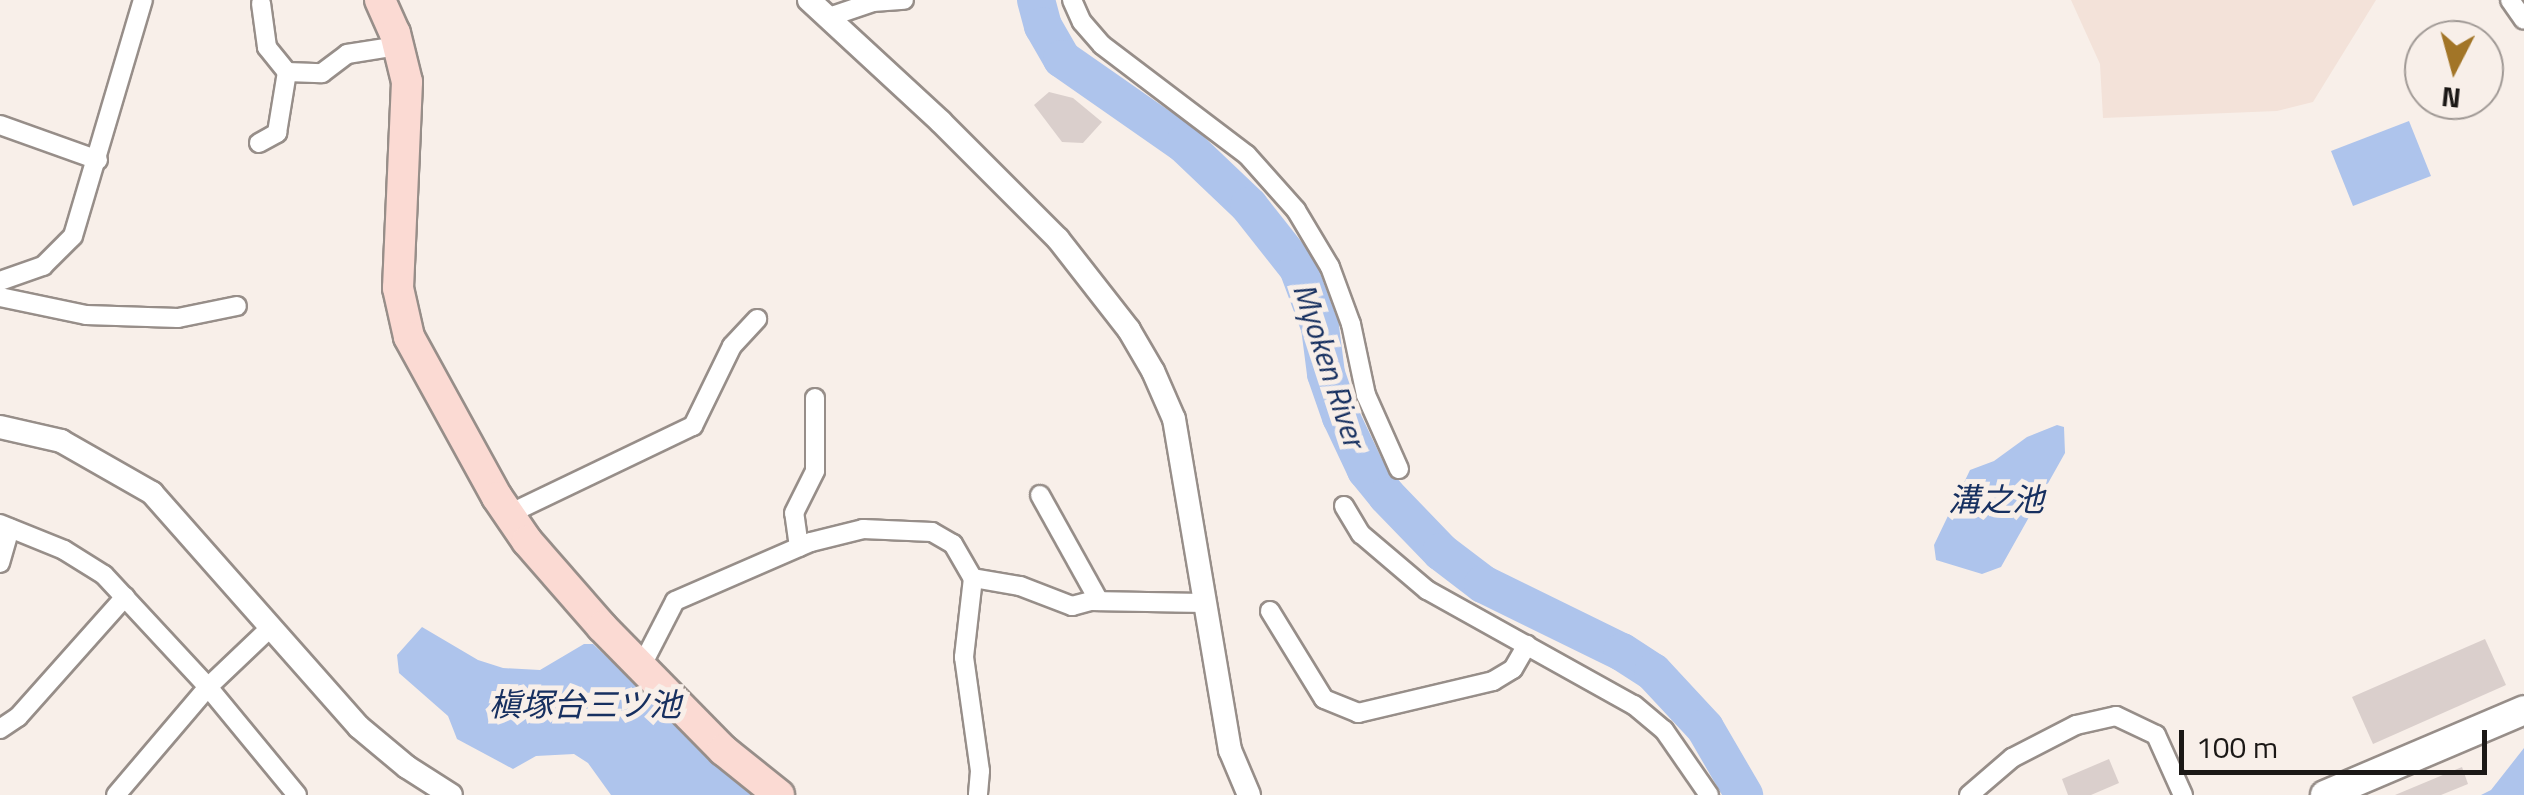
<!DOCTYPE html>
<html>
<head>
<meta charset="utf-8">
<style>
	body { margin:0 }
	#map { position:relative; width:2524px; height:795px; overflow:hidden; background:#f8efe9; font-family:"Titillium Web","Noto Sans JP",sans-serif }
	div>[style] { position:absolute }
	.built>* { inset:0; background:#f3e2d9 }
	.water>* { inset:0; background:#aec4ec }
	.river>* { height:38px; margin:-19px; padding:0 19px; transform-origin:19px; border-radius:19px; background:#aec4ec }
	.building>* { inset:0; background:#dacfcc }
	.roads { filter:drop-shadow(2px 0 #978e89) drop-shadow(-2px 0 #978e89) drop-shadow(0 2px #978e89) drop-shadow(0 -2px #978e89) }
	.minor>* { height:18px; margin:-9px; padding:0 9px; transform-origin:9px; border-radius:9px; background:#fff }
	.tertiary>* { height:22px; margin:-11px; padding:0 11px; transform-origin:11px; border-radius:11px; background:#fff }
	.secondary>* { height:28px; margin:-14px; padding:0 14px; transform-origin:14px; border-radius:14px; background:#fff }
	.primary>* { height:30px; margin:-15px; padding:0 15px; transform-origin:15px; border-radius:15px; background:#fbdad3 }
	span { translate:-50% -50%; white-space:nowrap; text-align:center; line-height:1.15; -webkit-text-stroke:10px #f8efe9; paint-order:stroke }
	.water-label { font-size:32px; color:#173060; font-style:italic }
	.north { position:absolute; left:2404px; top:20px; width:100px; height:100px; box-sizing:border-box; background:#f8efe9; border:2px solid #a09995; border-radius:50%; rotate:186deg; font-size:28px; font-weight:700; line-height:40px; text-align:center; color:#1b1816 }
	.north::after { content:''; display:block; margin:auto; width:35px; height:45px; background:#a27527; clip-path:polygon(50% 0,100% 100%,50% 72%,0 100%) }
	.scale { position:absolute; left:2179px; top:730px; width:308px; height:45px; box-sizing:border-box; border:5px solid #1b1816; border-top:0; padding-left:12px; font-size:30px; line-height:35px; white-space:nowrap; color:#1b1816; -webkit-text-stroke:8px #f8efe9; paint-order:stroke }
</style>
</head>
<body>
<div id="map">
	<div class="built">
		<i style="clip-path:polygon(2071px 0,2376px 0,2313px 102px,2277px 111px,2103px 118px,2100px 64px)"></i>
	</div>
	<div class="water">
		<i style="clip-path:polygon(2409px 121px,2431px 176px,2353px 206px,2331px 151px)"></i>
		<i style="clip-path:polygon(2057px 425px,2064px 427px,2065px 453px,2001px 567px,1982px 574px,1936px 560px,1934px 545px,1970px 470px,1994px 461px,2027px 437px)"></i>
		<i style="clip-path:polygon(422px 627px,478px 660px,503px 668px,540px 670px,584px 644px,593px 644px,718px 762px,760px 795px,611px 795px,588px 763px,574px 754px,536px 756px,513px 769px,457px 739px,448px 716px,399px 673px,397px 655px)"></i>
		<i style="clip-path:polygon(2524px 748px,2524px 795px,2481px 795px,2491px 790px)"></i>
	</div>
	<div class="river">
		<i style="left:1036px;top:0;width:27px;rotate:75deg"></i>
		<i style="left:1043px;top:26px;width:38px;rotate:60deg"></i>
		<i style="left:1062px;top:59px;width:149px;rotate:34.9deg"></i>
		<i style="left:1184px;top:144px;width:90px;rotate:43.6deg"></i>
		<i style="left:1249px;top:206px;width:79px;rotate:51.7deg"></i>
		<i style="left:1298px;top:268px;width:63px;rotate:69.6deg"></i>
		<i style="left:1320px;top:327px;width:47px;rotate:82.7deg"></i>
		<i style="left:1326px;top:374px;width:46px;rotate:70.8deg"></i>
		<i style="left:1341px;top:417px;width:59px;rotate:64.7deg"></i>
		<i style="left:1366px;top:470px;width:33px;rotate:51deg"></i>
		<i style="left:1387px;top:496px;width:78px;rotate:46deg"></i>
		<i style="left:1441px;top:552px;width:53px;rotate:37.3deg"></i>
		<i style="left:1483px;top:584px;width:155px;rotate:26.1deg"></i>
		<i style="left:1622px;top:652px;width:37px;rotate:33deg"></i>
		<i style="left:1653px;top:672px;width:76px;rotate:47.1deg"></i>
		<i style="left:1705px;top:728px;width:78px;rotate:59.8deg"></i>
	</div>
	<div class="building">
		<i style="clip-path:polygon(1049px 92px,1073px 98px,1102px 122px,1083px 143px,1062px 142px,1034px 105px)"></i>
		<i style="clip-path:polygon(2485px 639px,2506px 685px,2373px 744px,2352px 697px)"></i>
		<i style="clip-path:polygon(2109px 759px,2119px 783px,2091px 795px,2068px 795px,2062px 779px)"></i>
		<i style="clip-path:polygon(2462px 767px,2468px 784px,2441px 795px,2395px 795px)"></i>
	</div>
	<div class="roads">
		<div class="minor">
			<i style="left:1072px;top:0;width:24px;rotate:66deg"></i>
			<i style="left:1082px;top:22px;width:30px;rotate:49deg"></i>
			<i style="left:1102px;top:45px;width:182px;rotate:37.2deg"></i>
			<i style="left:1247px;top:155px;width:74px;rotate:48.3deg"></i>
			<i style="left:1296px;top:210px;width:66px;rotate:59.2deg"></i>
			<i style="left:1330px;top:267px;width:61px;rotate:69.8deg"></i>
			<i style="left:1351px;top:324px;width:73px;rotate:78.1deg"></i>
			<i style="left:1366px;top:395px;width:81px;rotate:66deg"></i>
			<i style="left:2510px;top:0;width:24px;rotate:55deg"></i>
			<i style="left:829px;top:17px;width:46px;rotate:-18.8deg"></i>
			<i style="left:873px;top:2px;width:31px;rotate:-4deg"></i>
			<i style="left:287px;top:72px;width:35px;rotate:2deg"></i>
			<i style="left:322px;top:73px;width:31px;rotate:-37deg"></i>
			<i style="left:347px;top:54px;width:52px;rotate:-8.9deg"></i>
			<i style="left:0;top:125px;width:104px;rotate:19.7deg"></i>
			<i style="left:259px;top:143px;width:21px;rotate:-29deg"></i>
			<i style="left:277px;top:133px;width:62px;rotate:-80.7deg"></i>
			<i style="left:287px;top:72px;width:32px;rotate:-129deg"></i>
			<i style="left:267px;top:47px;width:44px;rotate:-97.8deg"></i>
			<i style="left:0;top:281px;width:46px;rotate:-19.2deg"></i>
			<i style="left:43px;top:266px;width:42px;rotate:-45deg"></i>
			<i style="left:73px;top:236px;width:246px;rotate:-73.5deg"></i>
			<i style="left:0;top:297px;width:88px;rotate:11.8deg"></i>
			<i style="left:86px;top:315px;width:92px;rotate:1.9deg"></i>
			<i style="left:178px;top:318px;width:60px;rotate:-11.5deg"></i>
			<i style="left:1040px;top:495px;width:121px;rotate:60.9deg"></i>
			<i style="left:1344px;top:506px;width:33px;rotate:59deg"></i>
			<i style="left:1361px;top:534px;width:87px;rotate:40.3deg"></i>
			<i style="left:1427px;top:590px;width:237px;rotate:29.1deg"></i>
			<i style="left:1634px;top:705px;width:39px;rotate:40deg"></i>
			<i style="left:1664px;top:730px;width:79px;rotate:55.3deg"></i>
			<i style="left:509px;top:514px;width:204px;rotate:-25.6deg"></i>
			<i style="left:693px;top:426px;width:89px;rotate:-64deg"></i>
			<i style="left:732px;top:346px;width:37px;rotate:-47deg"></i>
			<i style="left:0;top:524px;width:69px;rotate:22.1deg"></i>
			<i style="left:64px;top:550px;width:47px;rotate:32deg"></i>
			<i style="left:104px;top:575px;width:153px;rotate:47.1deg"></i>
			<i style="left:208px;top:687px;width:86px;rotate:-43.6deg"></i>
			<i style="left:799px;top:547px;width:34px;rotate:-98deg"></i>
			<i style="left:794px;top:513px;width:47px;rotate:-63.4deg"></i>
			<i style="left:815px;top:471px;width:73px;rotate:-90deg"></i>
			<i style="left:0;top:563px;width:36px;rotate:-74deg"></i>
			<i style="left:973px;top:578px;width:80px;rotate:96.5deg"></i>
			<i style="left:964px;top:657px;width:115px;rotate:82deg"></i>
			<i style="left:980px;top:771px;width:24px;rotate:95deg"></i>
			<i style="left:1270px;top:611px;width:103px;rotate:58.5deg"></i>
			<i style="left:1324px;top:699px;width:37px;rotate:22deg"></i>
			<i style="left:1358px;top:713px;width:139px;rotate:-13.3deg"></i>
			<i style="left:1493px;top:681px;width:23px;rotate:-31deg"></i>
			<i style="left:1513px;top:669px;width:28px;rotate:-60deg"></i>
			<i style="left:641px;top:667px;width:74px;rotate:-62.7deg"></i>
			<i style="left:675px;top:601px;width:148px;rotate:-23.5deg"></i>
			<i style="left:811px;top:542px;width:54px;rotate:-14deg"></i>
			<i style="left:863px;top:529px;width:69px;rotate:2.5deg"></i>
			<i style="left:932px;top:532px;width:24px;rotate:30deg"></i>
			<i style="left:953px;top:544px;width:39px;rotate:60deg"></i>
			<i style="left:973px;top:578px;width:48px;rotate:9.7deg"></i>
			<i style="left:1020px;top:586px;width:56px;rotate:21deg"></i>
			<i style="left:1072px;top:606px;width:20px;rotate:-15deg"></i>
			<i style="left:1091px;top:601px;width:114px;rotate:1deg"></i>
			<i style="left:0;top:729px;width:22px;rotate:-34deg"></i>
			<i style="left:18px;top:717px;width:161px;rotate:-48.3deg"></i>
			<i style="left:116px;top:795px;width:142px;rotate:-49.6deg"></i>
			<i style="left:208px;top:687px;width:140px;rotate:50.5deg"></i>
			<i style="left:1969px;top:795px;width:57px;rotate:-40.7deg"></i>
			<i style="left:2012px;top:758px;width:72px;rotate:-27.3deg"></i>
			<i style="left:2076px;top:725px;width:41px;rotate:-12.7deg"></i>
			<i style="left:2116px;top:716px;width:44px;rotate:25.4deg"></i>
			<i style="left:2156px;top:735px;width:66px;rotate:65.8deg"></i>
		</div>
		<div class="tertiary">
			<i style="left:809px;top:0;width:180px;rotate:42.7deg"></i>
			<i style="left:941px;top:122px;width:165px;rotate:45deg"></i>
			<i style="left:1058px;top:239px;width:115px;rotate:52deg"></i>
			<i style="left:1129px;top:330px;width:48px;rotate:59.7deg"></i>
			<i style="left:1153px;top:371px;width:52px;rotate:66.4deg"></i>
			<i style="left:1174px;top:419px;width:336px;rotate:80.4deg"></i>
			<i style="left:1230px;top:750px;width:49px;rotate:67.1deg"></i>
			<i style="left:0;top:427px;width:63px;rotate:12.9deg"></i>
			<i style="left:61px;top:441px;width:105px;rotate:29.7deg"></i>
			<i style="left:152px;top:493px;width:312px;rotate:48.5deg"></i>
			<i style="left:359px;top:727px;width:62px;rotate:39.8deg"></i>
			<i style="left:407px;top:767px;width:52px;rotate:32.5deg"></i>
		</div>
		<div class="secondary">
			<i style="left:2325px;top:795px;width:216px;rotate:-23.1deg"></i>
		</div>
		<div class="primary">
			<i style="left:380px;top:0;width:36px;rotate:66deg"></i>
			<i style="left:395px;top:33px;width:50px;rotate:76.2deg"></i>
			<i style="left:407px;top:82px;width:206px;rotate:92.5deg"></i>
			<i style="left:398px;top:288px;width:50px;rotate:77.3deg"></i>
			<i style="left:409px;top:337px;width:183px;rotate:61.2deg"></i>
			<i style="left:497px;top:497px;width:53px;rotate:55.7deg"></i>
			<i style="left:527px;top:541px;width:114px;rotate:48.9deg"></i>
			<i style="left:602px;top:627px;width:173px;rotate:45.5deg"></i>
			<i style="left:723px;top:750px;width:72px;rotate:38.8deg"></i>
		</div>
	</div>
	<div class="water-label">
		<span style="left:1330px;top:365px;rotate:72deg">Myoken River</span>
		<span style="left:1996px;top:499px">溝之池</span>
		<span style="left:585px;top:704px">槇塚台三ツ池</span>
	</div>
	<div class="north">N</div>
	<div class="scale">100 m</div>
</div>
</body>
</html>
